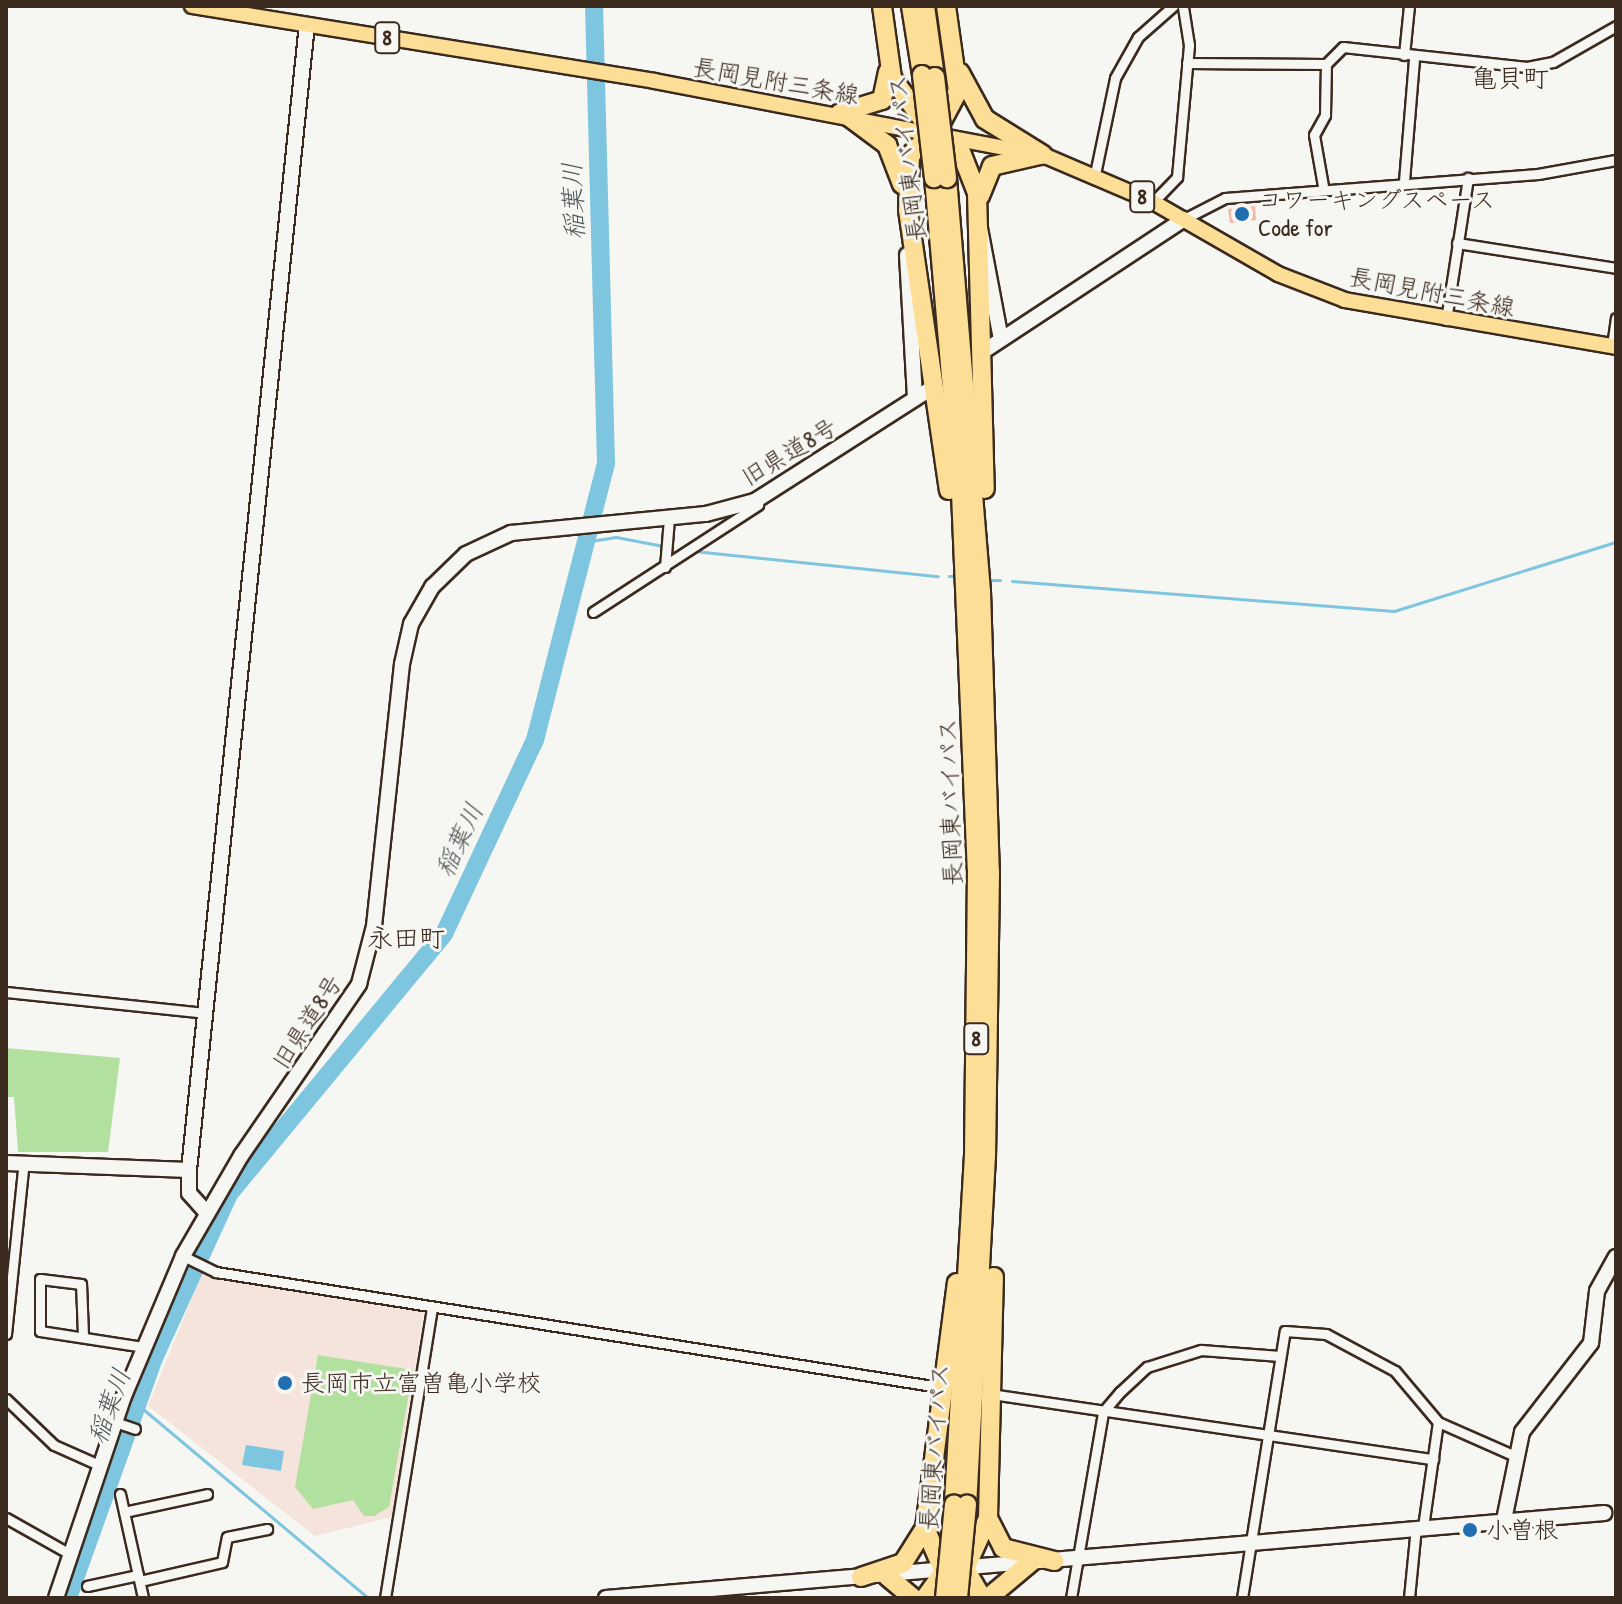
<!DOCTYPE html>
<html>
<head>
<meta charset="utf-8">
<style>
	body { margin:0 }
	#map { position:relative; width:1622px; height:1604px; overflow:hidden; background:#f6f6f2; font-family:"Patrick Hand","Klee One",sans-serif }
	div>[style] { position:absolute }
	.built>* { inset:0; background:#f5e4dc }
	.green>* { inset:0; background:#b2e09e }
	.water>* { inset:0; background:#7ec5df }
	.stream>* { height:3px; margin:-1.5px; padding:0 1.5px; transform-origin:1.5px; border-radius:1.5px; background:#7ec5df }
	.river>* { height:18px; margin:-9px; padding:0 9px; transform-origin:9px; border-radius:9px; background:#7ec5df }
	.building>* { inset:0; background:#f2b9a8 }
	.roads { filter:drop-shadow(2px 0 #3b2a1e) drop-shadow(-2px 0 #3b2a1e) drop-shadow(0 2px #3b2a1e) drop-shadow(0 -2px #3b2a1e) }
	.street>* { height:9px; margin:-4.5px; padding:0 4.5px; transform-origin:4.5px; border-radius:4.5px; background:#f6f6f2 }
	.secondary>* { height:14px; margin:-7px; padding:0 7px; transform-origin:7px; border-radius:7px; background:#f6f6f2 }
	.primary>* { height:14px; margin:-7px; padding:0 7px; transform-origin:7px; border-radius:7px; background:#fdde96 }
	.highway>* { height:18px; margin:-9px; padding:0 9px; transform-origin:9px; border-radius:9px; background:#fdde96 }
	.bridges { filter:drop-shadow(2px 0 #3b2a1e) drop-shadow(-2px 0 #3b2a1e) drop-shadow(0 2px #3b2a1e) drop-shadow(0 -2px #3b2a1e) }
	.highway-bridge>* { height:18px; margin:-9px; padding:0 9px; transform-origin:9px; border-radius:9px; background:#fdde96 }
	.dots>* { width:22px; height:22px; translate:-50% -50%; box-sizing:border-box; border:4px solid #f6f6f2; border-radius:50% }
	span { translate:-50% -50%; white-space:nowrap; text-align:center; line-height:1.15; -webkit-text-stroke:6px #f6f6f2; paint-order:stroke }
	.shield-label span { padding:2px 6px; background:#f6f6f2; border:2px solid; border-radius:6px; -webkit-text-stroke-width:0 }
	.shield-label { font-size:22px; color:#3b2a1e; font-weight:700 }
	.street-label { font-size:24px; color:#3b2a1e }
	.poi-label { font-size:24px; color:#3b2a1e }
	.left { translate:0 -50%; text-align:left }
	.neighbourhood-label { font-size:26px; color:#3b2a1e }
	.water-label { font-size:26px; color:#4f5858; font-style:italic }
	.frame { position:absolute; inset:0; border:8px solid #3b2a1e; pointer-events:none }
</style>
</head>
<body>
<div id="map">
	<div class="built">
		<i style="clip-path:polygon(202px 1273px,424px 1310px,392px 1517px,315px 1536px,148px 1406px)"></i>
	</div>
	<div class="green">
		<i style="clip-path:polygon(6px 1048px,120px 1058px,108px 1152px,18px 1152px,14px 1097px,6px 1097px)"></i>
		<i style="clip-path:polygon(318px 1355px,413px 1370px,389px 1507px,374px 1516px,364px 1516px,353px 1500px,313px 1509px,295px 1487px)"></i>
	</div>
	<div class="water">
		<i style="clip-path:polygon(246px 1445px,284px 1451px,281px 1471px,242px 1465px)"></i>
	</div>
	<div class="stream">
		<i style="left:584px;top:542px;width:32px;rotate:-9deg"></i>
		<i style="left:616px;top:537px;width:48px;rotate:10.8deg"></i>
		<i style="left:694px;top:551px;width:245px;rotate:5.9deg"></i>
		<i style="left:949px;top:576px;width:5px"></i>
		<i style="left:992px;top:580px;width:8px"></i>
		<i style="left:1012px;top:581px;width:383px;rotate:4.5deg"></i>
		<i style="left:1394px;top:611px;width:232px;rotate:-17.3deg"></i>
		<i style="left:137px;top:1404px;width:302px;rotate:40deg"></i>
	</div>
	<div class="river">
		<i style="left:68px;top:1598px;width:255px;rotate:-70.3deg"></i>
		<i style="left:154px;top:1358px;width:180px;rotate:-65.4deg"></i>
		<i style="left:229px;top:1194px;width:337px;rotate:-50.4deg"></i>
		<i style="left:444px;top:934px;width:214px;rotate:-64.9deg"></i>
		<i style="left:535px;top:740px;width:286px;rotate:-75.6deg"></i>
		<i style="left:606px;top:463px;width:457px;rotate:-91.5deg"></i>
	</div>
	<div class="building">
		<i style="clip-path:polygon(1255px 206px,1256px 220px,1230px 223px,1228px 209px)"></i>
	</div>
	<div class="roads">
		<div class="street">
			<i style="left:1404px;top:55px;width:49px;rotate:-84.2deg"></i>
			<i style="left:1187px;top:63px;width:139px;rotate:0.4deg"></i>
			<i style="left:1326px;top:64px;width:24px;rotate:-45deg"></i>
			<i style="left:1343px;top:47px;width:185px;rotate:6.2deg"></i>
			<i style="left:1527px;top:67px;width:26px;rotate:-11deg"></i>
			<i style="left:1553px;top:62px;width:73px;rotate:-29.7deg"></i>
			<i style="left:1095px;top:174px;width:98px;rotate:-78.2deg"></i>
			<i style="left:1115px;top:78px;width:47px;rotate:-60.7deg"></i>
			<i style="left:1138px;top:37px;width:47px;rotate:-41.5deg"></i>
			<i style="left:1404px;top:181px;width:121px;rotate:-85.3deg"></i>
			<i style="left:1323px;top:186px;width:52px;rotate:-100deg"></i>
			<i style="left:1314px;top:135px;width:23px;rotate:-61deg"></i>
			<i style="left:1325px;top:115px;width:51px;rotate:-88.9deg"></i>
			<i style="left:1153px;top:202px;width:35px;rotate:-46deg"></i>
			<i style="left:1177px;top:177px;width:133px;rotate:-84.8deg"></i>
			<i style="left:1189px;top:45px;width:39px;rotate:-99deg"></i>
			<i style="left:1184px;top:219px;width:46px;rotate:-27.1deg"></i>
			<i style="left:1225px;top:198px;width:314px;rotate:-4.4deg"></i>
			<i style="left:1538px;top:174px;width:79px;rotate:-10.2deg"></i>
			<i style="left:1457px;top:243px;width:161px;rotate:8.9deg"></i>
			<i style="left:1446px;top:320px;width:144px;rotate:-81.2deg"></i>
			<i style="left:1612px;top:346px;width:28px;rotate:-82deg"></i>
			<i style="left:665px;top:567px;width:49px;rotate:-85.3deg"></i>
			<i style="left:593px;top:612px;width:197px;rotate:-33deg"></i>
			<i style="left:6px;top:992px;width:200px;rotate:6deg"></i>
			<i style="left:183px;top:1256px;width:37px;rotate:26deg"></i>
			<i style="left:216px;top:1272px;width:732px;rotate:9.04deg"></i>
			<i style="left:6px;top:1334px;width:174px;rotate:-84.1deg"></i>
			<i style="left:83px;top:1335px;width:51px;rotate:-92.2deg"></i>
			<i style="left:81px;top:1284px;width:41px;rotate:-173deg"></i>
			<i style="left:40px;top:1279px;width:52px;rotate:90deg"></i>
			<i style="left:40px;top:1331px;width:104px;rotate:8.8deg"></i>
			<i style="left:998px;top:1395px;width:440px;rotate:8.4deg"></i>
			<i style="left:6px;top:1399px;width:66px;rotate:43.8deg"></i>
			<i style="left:54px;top:1445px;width:49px;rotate:24deg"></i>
			<i style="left:115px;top:1422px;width:21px;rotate:19deg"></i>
			<i style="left:120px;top:1494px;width:107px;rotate:77.5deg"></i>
			<i style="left:124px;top:1512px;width:85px;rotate:-12.2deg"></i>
			<i style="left:6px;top:1518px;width:71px;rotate:29.4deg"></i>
			<i style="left:1423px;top:1527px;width:106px;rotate:-81.9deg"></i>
			<i style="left:140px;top:1581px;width:84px;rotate:-13deg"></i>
			<i style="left:222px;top:1562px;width:25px;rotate:-79deg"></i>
			<i style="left:227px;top:1537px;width:41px;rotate:-11.3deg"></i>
			<i style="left:87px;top:1586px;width:52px;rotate:-12.2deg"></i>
			<i style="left:385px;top:1598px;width:295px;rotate:-80.8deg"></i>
			<i style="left:1071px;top:1598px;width:189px;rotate:-80.2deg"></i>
			<i style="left:1103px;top:1412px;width:26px;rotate:-50deg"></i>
			<i style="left:1120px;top:1392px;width:37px;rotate:-43deg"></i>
			<i style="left:1147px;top:1367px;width:57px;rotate:-17.5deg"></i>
			<i style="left:1201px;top:1350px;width:79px;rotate:4.3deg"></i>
			<i style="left:1242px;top:1598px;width:270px;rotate:-80.9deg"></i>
			<i style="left:1285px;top:1331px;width:41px;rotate:4.2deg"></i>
			<i style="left:1326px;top:1334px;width:78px;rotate:28.2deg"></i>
			<i style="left:1395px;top:1371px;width:67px;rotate:49.9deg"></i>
			<i style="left:1438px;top:1422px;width:84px;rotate:23.8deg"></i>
			<i style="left:1409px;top:1598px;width:71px;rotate:-84.4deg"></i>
		</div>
		<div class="secondary">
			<i style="left:979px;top:223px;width:118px;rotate:79.3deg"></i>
			<i style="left:907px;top:255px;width:143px;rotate:86.8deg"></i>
			<i style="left:987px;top:349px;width:236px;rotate:-33.4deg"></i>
			<i style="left:6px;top:1163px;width:183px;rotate:2.2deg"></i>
			<i style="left:206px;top:1212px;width:25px;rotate:-132deg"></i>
			<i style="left:189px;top:1193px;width:23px;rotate:-90deg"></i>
			<i style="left:189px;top:1170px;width:1151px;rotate:-84.12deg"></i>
			<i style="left:1504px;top:1520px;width:90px;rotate:-78.4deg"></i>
			<i style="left:1522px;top:1432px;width:113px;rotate:-52.2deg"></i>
			<i style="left:1591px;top:1343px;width:52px;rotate:-83.4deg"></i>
			<i style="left:1597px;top:1291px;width:39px;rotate:-61deg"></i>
			<i style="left:56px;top:1598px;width:213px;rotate:-71.4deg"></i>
			<i style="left:124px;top:1396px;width:152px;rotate:-67.1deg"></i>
			<i style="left:183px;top:1256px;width:116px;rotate:-59.9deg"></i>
			<i style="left:241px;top:1156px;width:209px;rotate:-55.5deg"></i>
			<i style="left:359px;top:984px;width:60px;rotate:-75.5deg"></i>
			<i style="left:374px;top:926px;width:263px;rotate:-83.9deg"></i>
			<i style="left:402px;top:664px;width:41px;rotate:-77.3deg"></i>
			<i style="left:411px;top:624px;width:43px;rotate:-60.4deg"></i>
			<i style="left:432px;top:587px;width:47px;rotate:-44.1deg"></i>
			<i style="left:466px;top:554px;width:50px;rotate:-25deg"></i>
			<i style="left:511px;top:533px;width:196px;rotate:-5.6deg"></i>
			<i style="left:706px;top:514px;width:51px;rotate:-14.9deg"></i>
			<i style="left:755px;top:501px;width:210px;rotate:-32.6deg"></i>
			<i style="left:606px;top:1598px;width:1002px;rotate:-4.87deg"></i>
		</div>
		<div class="primary">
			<i style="left:192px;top:6px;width:468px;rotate:9.2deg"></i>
			<i style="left:654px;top:81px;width:396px;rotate:10.8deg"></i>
			<i style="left:1043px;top:155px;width:120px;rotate:23.1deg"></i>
			<i style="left:1153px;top:202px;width:144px;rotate:29.9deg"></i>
			<i style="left:1278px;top:274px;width:72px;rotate:21.2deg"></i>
			<i style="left:1345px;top:300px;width:275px;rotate:9.8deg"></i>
		</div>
		<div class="highway">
			<i style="left:882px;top:6px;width:73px;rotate:82.1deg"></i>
			<i style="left:892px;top:78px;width:67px;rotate:53.5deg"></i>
			<i style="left:932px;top:132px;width:33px;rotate:133deg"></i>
			<i style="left:910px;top:156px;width:54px;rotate:92.1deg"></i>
			<i style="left:908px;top:210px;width:283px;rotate:81.7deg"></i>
			<i style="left:911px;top:6px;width:70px;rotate:80.9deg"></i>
			<i style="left:925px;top:6px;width:72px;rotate:82deg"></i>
			<i style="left:946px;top:6px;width:86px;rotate:82deg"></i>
			<i style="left:958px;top:91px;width:47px;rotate:118.2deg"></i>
			<i style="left:936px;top:132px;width:32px;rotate:39deg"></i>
			<i style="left:961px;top:152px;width:44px;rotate:68.7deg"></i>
			<i style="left:977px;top:193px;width:296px;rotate:88.5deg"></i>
			<i style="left:960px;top:73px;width:52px;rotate:61.5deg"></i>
			<i style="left:985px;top:119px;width:68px;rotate:31.8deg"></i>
			<i style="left:840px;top:113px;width:44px;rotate:-17.2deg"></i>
			<i style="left:882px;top:100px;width:29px;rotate:-78deg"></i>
			<i style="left:848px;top:116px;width:49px;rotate:36.6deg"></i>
			<i style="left:887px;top:145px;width:42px;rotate:69deg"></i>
			<i style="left:934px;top:178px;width:316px;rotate:85.1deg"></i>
			<i style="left:961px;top:493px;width:376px;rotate:87.6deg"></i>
			<i style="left:977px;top:869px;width:286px;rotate:90.6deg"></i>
			<i style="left:974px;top:1155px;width:350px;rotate:93.3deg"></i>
			<i style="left:947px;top:178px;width:414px;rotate:85.3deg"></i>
			<i style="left:981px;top:591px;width:281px;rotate:88.2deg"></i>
			<i style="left:990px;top:872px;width:284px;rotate:90.8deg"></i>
			<i style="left:986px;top:1156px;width:349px;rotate:93.1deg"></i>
			<i style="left:980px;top:196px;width:32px;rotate:-68deg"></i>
			<i style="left:992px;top:166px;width:49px;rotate:-12.9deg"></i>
			<i style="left:988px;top:1518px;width:34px;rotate:63deg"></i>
			<i style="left:1003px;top:1548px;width:53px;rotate:14.3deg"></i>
			<i style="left:887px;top:1576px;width:34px;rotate:40deg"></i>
			<i style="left:861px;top:1577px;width:44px;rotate:-18.4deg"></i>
			<i style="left:903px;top:1563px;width:41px;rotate:-57.8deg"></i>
			<i style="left:925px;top:1598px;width:32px;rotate:-54deg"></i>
			<i style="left:944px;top:1572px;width:48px;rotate:-113.4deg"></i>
			<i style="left:925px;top:1528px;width:247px;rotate:-82.6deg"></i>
			<i style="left:982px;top:1598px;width:34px;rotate:-120deg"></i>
			<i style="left:965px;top:1569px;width:56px;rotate:-65.7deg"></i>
			<i style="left:988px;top:1518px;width:241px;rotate:-88.6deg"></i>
			<i style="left:988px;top:1598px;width:56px;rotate:-39.9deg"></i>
		</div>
	</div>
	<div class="bridges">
		<div class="highway-bridge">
			<i style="left:922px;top:75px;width:104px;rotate:83.4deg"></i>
			<i style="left:935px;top:77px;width:102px;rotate:83.2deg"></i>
			<i style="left:945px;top:1598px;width:94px;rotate:-84.5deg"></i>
			<i style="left:958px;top:1598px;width:94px;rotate:-84.5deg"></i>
		</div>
	</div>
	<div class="dots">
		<i style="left:1242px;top:214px;background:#1f6fb2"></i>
		<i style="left:285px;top:1383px;background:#1f6fb2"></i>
		<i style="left:1470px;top:1530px;background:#1f6fb2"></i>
	</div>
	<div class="shield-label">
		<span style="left:387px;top:38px">8</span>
		<span style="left:1142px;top:197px">8</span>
		<span style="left:976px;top:1039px">8</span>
	</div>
	<div class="street-label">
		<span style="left:776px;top:81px;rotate:10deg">長岡見附三条線</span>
		<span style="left:907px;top:158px;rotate:-97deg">長岡東バイパス</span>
		<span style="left:1432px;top:292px;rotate:11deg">長岡見附三条線</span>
		<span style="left:789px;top:452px;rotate:-31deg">旧県道8号</span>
		<span style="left:950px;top:802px;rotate:-92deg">長岡東バイパス</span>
		<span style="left:307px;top:1022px;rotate:-57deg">旧県道8号</span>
		<span style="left:934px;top:1447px;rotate:-86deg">長岡東バイパス</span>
	</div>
	<div class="poi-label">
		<span class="left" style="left:1258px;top:214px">コワーキングスペース<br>Code for</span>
		<span class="left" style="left:301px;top:1383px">長岡市立富曽亀小学校</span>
		<span class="left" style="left:1486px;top:1530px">小曽根</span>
	</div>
	<div class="neighbourhood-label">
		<span style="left:1510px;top:78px">亀貝町</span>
		<span style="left:406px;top:938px">永田町</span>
	</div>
	<div class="water-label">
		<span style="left:573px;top:201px;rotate:-92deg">稲葉川</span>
		<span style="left:459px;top:840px;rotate:-65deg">稲葉川</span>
		<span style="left:109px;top:1406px;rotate:-70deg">稲葉川</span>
	</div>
	<div class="frame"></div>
</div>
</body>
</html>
